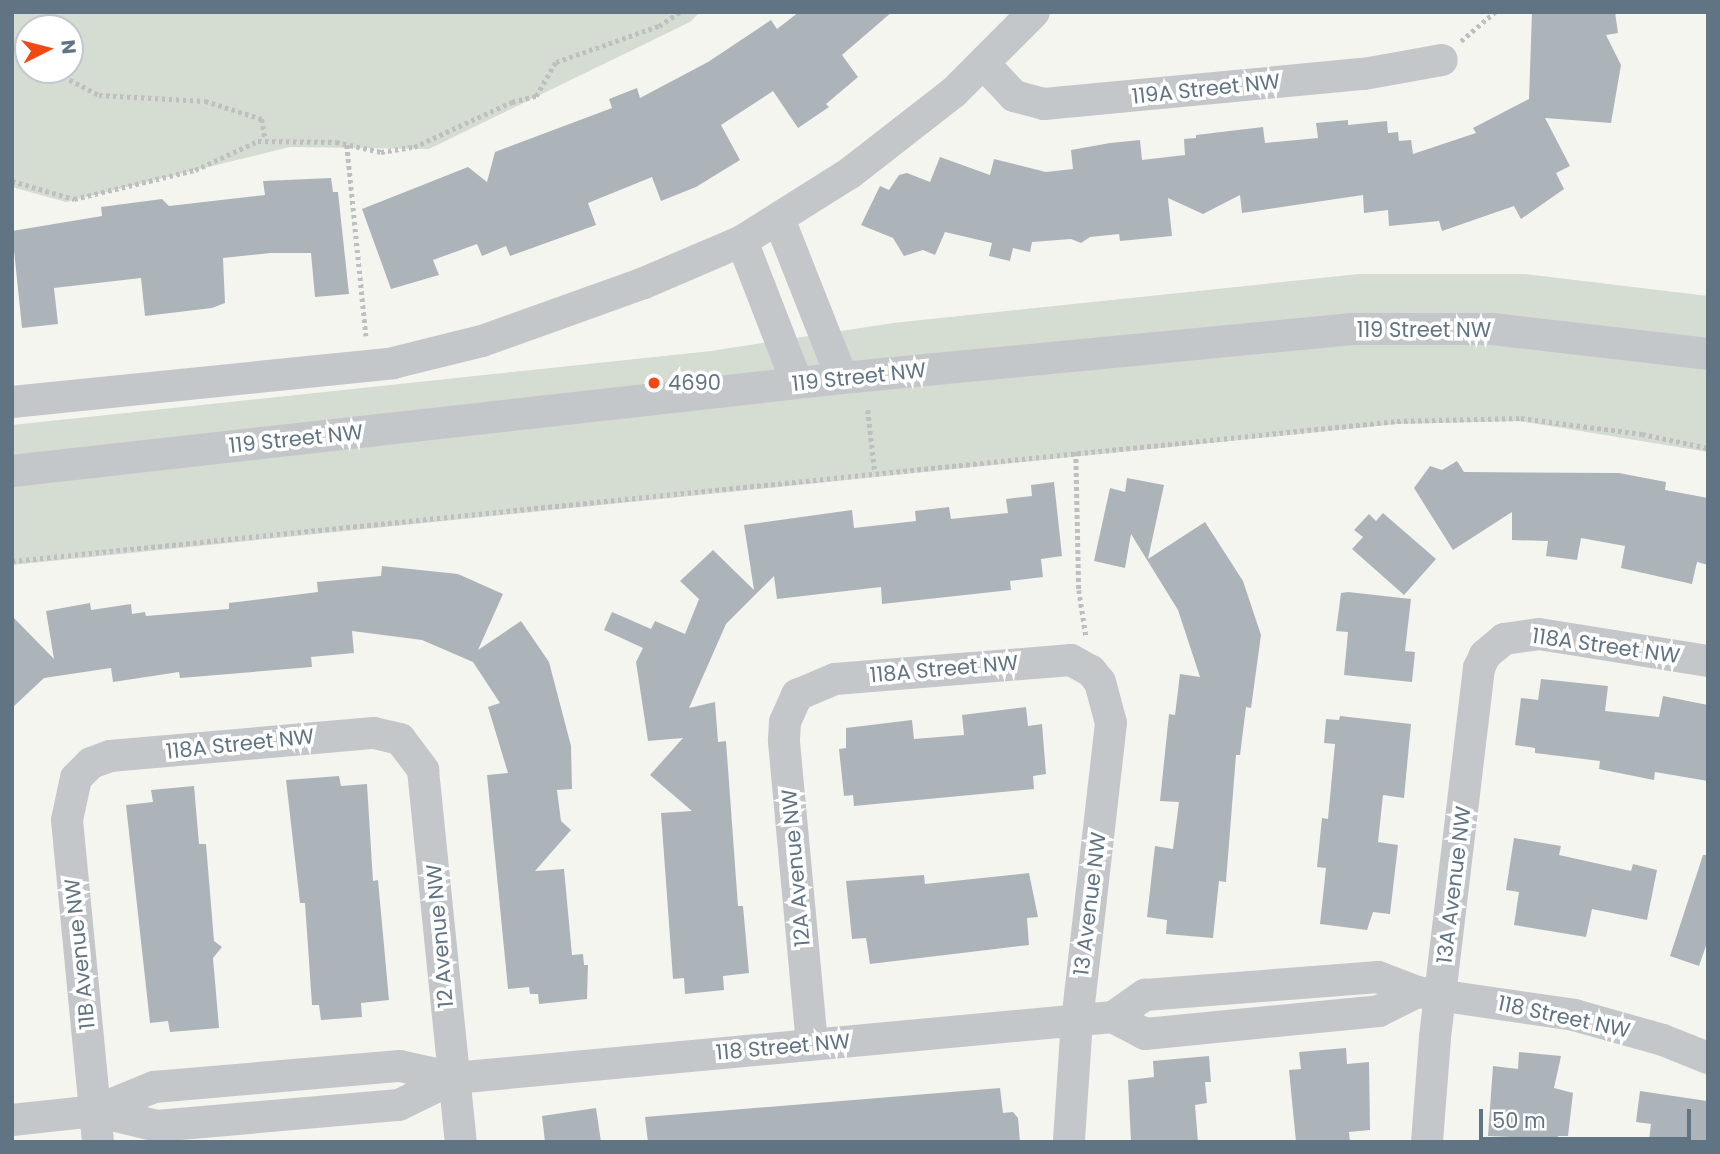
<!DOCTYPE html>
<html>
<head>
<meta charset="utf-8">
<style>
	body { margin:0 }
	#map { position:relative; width:1720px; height:1154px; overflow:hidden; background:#f5f5f0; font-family:Poppins,sans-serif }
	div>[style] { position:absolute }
	.green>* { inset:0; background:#d5dcd1 }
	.building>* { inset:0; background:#acb4b9 }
	.path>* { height:4.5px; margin-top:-2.25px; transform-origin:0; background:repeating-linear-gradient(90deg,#bdbfc1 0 3.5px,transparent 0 7px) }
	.minor>* { height:32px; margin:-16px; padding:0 16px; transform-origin:16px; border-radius:16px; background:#c3c7ca }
	.dots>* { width:19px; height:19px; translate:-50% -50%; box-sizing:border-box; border:4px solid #fff; border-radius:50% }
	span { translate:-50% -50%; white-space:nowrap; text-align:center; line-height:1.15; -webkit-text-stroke:7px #fff; paint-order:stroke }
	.street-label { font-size:21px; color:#617484 }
	.poi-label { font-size:21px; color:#617484 }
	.left { translate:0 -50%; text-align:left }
	.frame { position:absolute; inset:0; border:14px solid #617484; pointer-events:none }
	.north { position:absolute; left:14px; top:14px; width:70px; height:70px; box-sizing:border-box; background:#fff; border:2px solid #c0c7ce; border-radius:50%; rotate:84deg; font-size:19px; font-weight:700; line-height:28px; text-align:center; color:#617484 }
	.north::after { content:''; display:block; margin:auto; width:24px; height:32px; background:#f14814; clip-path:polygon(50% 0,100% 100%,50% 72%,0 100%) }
	.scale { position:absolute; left:1479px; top:1109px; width:212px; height:32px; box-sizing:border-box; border:4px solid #617484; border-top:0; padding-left:9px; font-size:21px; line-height:24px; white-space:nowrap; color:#617484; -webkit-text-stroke:5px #fff; paint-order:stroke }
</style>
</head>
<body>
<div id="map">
	<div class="green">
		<i style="clip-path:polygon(evenodd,12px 12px,700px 12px,690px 22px,429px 149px,290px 147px,66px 202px,12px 187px,12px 12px,28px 28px,70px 28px,70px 70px,28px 70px,28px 28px)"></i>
		<i style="clip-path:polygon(1359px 274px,1525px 274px,1708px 296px,1708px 452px,1519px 421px,1397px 424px,12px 565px,12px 425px,711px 351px,893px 323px)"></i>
	</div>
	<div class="building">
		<i style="clip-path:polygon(799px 12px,892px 12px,842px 55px,858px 77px,826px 104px,829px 107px,798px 128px,773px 91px,721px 125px,740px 160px,696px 187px,661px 201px,652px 177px,588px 203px,596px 225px,510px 256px,506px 246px,482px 256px,477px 244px,433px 260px,439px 275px,391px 289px,362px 209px,468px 167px,487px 182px,495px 152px,612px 108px,609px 99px,637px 88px,640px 98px,708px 62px,771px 20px,777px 29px)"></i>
		<i style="clip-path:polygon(1532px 12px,1615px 12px,1618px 33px,1606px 35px,1621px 65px,1611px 123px,1545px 118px,1570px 166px,1556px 173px,1564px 189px,1521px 219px,1514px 206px,1442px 231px,1439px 221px,1389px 226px,1388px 210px,1364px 213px,1363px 195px,1242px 213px,1240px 195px,1203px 214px,1168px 198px,1172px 236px,1120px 241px,1119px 234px,1090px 237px,1081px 243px,1071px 239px,1032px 242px,1030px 252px,1013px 248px,1010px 261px,989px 256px,992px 243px,945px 232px,935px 255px,923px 250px,904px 256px,893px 238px,861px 225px,880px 186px,889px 190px,899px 175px,907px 173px,930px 182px,940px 157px,990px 175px,994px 159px,1046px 172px,1073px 169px,1071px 150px,1110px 143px,1140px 140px,1142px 160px,1185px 155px,1184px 139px,1196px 138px,1196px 135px,1263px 127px,1265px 143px,1318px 138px,1316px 123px,1348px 120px,1348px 125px,1387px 121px,1388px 133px,1398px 132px,1399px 141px,1411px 140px,1413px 154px,1476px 133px,1473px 128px,1529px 99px)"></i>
		<i style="clip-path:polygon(331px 178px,333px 192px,338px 192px,349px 294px,315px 297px,311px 253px,271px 253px,223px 258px,225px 303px,212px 308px,145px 316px,141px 278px,54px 288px,58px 324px,22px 328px,12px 231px,102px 216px,101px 207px,162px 199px,169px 206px,265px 195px,263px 181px)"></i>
		<i style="clip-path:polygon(1457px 461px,1464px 472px,1619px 473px,1666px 482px,1665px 490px,1708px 498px,1708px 565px,1697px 562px,1692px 584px,1621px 568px,1625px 546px,1581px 538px,1577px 560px,1546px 556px,1548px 541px,1512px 540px,1512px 512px,1453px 550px,1414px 488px,1430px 466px,1442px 470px)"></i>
		<i style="clip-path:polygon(1127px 478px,1164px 485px,1148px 559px,1205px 522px,1243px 581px,1261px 635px,1251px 708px,1246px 707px,1240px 755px,1236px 755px,1226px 882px,1219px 881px,1213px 938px,1166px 934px,1167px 920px,1147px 917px,1155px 846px,1173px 849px,1179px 802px,1160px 801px,1169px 714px,1175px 715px,1180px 674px,1200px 677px,1178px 610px,1131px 534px,1125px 568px,1094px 561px,1110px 488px,1125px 492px)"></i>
		<i style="clip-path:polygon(1054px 482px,1062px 556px,1041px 559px,1043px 577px,1010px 581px,1011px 590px,882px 604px,881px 587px,777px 599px,774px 576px,726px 624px,689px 708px,715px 702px,718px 742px,726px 741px,738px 906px,743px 906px,749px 973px,723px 976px,724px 990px,685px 994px,684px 978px,673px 979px,661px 813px,692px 811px,650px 775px,683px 738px,648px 741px,636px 662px,643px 648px,604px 630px,612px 612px,651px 629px,655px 621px,685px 634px,699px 599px,680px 581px,713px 550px,754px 590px,744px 525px,852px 510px,854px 528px,916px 521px,915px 511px,949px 507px,951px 519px,1008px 513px,1006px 499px,1032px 496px,1031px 485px)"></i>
		<i style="clip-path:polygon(1383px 513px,1436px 559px,1404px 595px,1352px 549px,1363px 537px,1354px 530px,1369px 514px,1376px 521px)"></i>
		<i style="clip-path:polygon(382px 566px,458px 574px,503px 594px,478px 650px,521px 621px,549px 662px,571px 746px,572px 789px,557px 790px,561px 821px,571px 830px,535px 871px,564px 869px,572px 955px,583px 954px,584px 965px,588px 965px,587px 999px,539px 1004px,538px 994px,530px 994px,529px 987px,508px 989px,487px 775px,508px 773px,488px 707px,500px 703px,473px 662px,422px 640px,352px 631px,354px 653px,311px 657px,312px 667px,180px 678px,179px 672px,113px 682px,111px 668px,44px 678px,12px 708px,12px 616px,54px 659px,46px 611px,90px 603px,91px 610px,131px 604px,132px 614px,145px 612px,146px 616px,229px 609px,229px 603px,318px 592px,317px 582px,381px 576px)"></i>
		<i style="clip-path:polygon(1348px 592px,1411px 599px,1405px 651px,1415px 652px,1412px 682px,1344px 675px,1348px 632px,1336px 631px,1341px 593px)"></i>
		<i style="clip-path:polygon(1541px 679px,1608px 686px,1605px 711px,1659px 717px,1663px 696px,1708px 705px,1708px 781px,1655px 772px,1654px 780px,1599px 769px,1600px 761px,1535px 753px,1535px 748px,1515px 745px,1521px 698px,1538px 700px)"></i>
		<i style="clip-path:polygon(1026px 707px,1028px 726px,1042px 724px,1046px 774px,1033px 776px,1034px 789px,854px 806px,853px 795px,844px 796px,839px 749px,846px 748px,846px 728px,912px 720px,914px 739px,964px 735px,962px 715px)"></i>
		<i style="clip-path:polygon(1340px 716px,1411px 724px,1404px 798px,1383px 795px,1378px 842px,1398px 845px,1390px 914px,1373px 912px,1367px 930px,1320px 924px,1326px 868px,1317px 867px,1322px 818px,1328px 819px,1335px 744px,1324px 743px,1326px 719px,1339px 720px)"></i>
		<i style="clip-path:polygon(339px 776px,341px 786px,367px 784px,373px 881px,378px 880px,389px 1000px,361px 1003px,362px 1017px,321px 1020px,319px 1005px,312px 1005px,305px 903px,300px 903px,286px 780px)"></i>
		<i style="clip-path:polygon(194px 786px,199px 844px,206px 844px,214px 941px,222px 947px,213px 958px,219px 1028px,170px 1032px,168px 1021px,150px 1023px,126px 805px,153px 802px,151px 790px)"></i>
		<i style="clip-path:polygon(1514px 838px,1561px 846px,1559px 855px,1631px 871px,1633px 864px,1657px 870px,1647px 920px,1592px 909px,1586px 937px,1514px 925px,1519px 892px,1506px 890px)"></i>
		<i style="clip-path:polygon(1703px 855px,1708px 855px,1708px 940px,1699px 966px,1670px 956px)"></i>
		<i style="clip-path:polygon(1029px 873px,1038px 917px,1027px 918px,1029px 945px,870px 964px,866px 938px,852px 939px,846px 881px,924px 875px,925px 884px)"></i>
		<i style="clip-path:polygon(1346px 1048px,1347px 1064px,1369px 1062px,1370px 1130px,1349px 1132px,1350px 1142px,1296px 1142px,1289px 1070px,1301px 1069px,1299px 1052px)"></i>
		<i style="clip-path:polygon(1519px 1052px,1561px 1056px,1554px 1088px,1573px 1093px,1568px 1136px,1558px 1136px,1558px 1142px,1510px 1142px,1510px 1137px,1488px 1136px,1493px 1066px,1518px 1069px)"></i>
		<i style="clip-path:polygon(1209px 1056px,1211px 1082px,1205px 1082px,1207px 1103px,1195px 1105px,1198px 1142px,1131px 1142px,1128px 1080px,1154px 1077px,1153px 1061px)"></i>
		<i style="clip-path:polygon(1000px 1088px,1003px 1113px,1013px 1112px,1018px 1118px,1020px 1142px,648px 1142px,645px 1117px)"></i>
		<i style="clip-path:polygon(1640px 1091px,1707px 1101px,1708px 1142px,1649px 1140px,1651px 1124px,1636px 1122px)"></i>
		<i style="clip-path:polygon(596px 1108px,601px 1142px,545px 1142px,542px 1116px)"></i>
	</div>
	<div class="path">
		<i style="left:1461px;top:41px;width:45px;rotate:-40.5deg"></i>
		<i style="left:12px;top:48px;width:18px;rotate:29deg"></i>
		<i style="left:51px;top:70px;width:54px;rotate:27.5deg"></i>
		<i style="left:99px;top:95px;width:106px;rotate:3.2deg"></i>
		<i style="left:205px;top:101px;width:60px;rotate:17.5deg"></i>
		<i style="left:262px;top:119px;width:20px;rotate:81deg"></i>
		<i style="left:347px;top:145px;width:192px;rotate:84.3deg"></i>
		<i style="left:12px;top:181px;width:65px;rotate:16.2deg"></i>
		<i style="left:74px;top:199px;width:124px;rotate:-13.5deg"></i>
		<i style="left:195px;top:170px;width:69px;rotate:-24.7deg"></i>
		<i style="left:258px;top:141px;width:78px;rotate:0.7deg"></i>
		<i style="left:336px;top:142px;width:46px;rotate:12.5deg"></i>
		<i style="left:381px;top:152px;width:33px;rotate:-9deg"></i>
		<i style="left:414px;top:147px;width:108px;rotate:-24.7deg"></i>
		<i style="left:512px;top:102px;width:25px;rotate:-14deg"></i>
		<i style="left:536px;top:96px;width:39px;rotate:-60deg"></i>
		<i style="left:556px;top:62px;width:109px;rotate:-19.3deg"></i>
		<i style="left:659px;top:26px;width:25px;rotate:-34deg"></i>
		<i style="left:868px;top:410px;width:62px;rotate:83.6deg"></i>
		<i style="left:1076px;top:452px;width:138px;rotate:88.8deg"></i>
		<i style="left:1079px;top:590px;width:47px;rotate:81.3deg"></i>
		<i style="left:12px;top:561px;width:1392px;rotate:-5.77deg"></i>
		<i style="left:1397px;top:421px;width:124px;rotate:-1.4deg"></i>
		<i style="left:1521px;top:418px;width:122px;rotate:7.5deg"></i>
		<i style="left:1642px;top:434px;width:67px;rotate:12deg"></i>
	</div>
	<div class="minor">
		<i style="left:984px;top:64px;width:44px;rotate:46.8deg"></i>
		<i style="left:1014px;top:96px;width:31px;rotate:15deg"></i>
		<i style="left:1044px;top:104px;width:321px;rotate:-5.4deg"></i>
		<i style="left:1364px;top:74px;width:79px;rotate:-10.2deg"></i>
		<i style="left:779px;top:219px;width:171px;rotate:68.4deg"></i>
		<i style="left:742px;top:241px;width:152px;rotate:68.8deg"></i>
		<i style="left:12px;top:402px;width:383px;rotate:-5.8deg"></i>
		<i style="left:393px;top:363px;width:92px;rotate:-13.9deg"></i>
		<i style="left:482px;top:341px;width:172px;rotate:-19.7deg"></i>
		<i style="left:644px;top:283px;width:107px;rotate:-23.2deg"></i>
		<i style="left:742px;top:241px;width:128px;rotate:-32.2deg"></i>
		<i style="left:850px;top:173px;width:132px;rotate:-37.9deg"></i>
		<i style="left:954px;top:92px;width:113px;rotate:-45deg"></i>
		<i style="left:12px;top:471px;width:835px;rotate:-6.39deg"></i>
		<i style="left:842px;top:378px;width:513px;rotate:-5.48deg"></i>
		<i style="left:1353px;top:329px;width:139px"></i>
		<i style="left:1492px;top:329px;width:217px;rotate:6.6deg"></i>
		<i style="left:1113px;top:1017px;width:36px;rotate:28deg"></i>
		<i style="left:1145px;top:1034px;width:235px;rotate:-5.6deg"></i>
		<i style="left:1379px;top:1011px;width:42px;rotate:-26.6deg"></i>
		<i style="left:812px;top:1044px;width:305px;rotate:-95.3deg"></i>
		<i style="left:784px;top:740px;width:18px;rotate:-87deg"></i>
		<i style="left:785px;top:722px;width:30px;rotate:-66deg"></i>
		<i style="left:797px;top:695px;width:41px;rotate:-22.8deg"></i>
		<i style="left:835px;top:679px;width:237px;rotate:-4.6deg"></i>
		<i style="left:1071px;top:660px;width:23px;rotate:29deg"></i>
		<i style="left:1091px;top:671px;width:14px;rotate:51deg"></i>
		<i style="left:1100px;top:682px;width:42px;rotate:75deg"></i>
		<i style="left:1111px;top:723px;width:299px;rotate:96.5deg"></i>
		<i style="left:1077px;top:1020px;width:122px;rotate:93.8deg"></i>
		<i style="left:95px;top:1111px;width:64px;rotate:13.6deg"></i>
		<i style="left:157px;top:1126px;width:243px;rotate:-5deg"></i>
		<i style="left:399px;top:1105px;width:61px;rotate:-26.1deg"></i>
		<i style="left:12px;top:1120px;width:83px;rotate:-6.2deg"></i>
		<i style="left:95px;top:1111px;width:64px;rotate:-22.1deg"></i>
		<i style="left:154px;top:1087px;width:247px;rotate:-4.9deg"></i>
		<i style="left:400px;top:1066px;width:55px;rotate:12.5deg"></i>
		<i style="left:454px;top:1078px;width:662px;rotate:-5.29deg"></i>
		<i style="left:1113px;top:1017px;width:39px;rotate:-35deg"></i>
		<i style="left:1145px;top:995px;width:234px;rotate:-4.4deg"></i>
		<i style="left:1378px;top:977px;width:42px;rotate:21deg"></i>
		<i style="left:1417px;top:992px;width:159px;rotate:8.3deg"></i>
		<i style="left:1574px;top:1015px;width:92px;rotate:15.7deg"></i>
		<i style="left:1663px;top:1040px;width:48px;rotate:21.8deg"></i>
		<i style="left:98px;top:1142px;width:323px;rotate:-95.5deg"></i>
		<i style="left:67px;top:820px;width:43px;rotate:-77.9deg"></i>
		<i style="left:76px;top:778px;width:21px;rotate:-45deg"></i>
		<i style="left:91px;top:763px;width:20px;rotate:-20deg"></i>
		<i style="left:110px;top:756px;width:265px;rotate:-5deg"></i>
		<i style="left:374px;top:733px;width:27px;rotate:13deg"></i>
		<i style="left:400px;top:739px;width:39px;rotate:53deg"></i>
		<i style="left:423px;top:770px;width:374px;rotate:84.2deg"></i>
		<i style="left:1427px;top:1142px;width:105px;rotate:-85.6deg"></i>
		<i style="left:1435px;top:1037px;width:372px;rotate:-83.2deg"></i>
		<i style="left:1479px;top:668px;width:14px;rotate:-65deg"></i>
		<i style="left:1485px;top:655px;width:25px;rotate:-40deg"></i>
		<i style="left:1504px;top:639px;width:35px;rotate:-8deg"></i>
		<i style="left:1539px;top:634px;width:171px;rotate:9.1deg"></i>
	</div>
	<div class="dots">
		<i style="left:654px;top:383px;background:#f14814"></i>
	</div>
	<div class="street-label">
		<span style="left:1206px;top:89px;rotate:-6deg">119A Street NW</span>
		<span style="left:1424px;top:330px">119 Street NW</span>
		<span style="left:859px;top:377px;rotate:-6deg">119 Street NW</span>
		<span style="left:296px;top:439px;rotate:-6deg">119 Street NW</span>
		<span style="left:1606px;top:646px;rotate:8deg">118A Street NW</span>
		<span style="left:944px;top:669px;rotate:-5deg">118A Street NW</span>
		<span style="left:240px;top:744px;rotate:-6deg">118A Street NW</span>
		<span style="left:796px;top:868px;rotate:-95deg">12A Avenue NW</span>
		<span style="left:1454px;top:885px;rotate:-83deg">13A Avenue NW</span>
		<span style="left:1090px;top:904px;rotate:-83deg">13 Avenue NW</span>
		<span style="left:440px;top:936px;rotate:-95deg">12 Avenue NW</span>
		<span style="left:80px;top:954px;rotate:-96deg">11B Avenue NW</span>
		<span style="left:1564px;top:1017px;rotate:12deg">118 Street NW</span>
		<span style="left:783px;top:1047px;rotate:-5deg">118 Street NW</span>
	</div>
	<div class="poi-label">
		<span class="left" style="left:668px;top:383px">4690</span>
	</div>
	<div class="frame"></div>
	<div class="north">N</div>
	<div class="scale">50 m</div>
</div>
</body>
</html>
